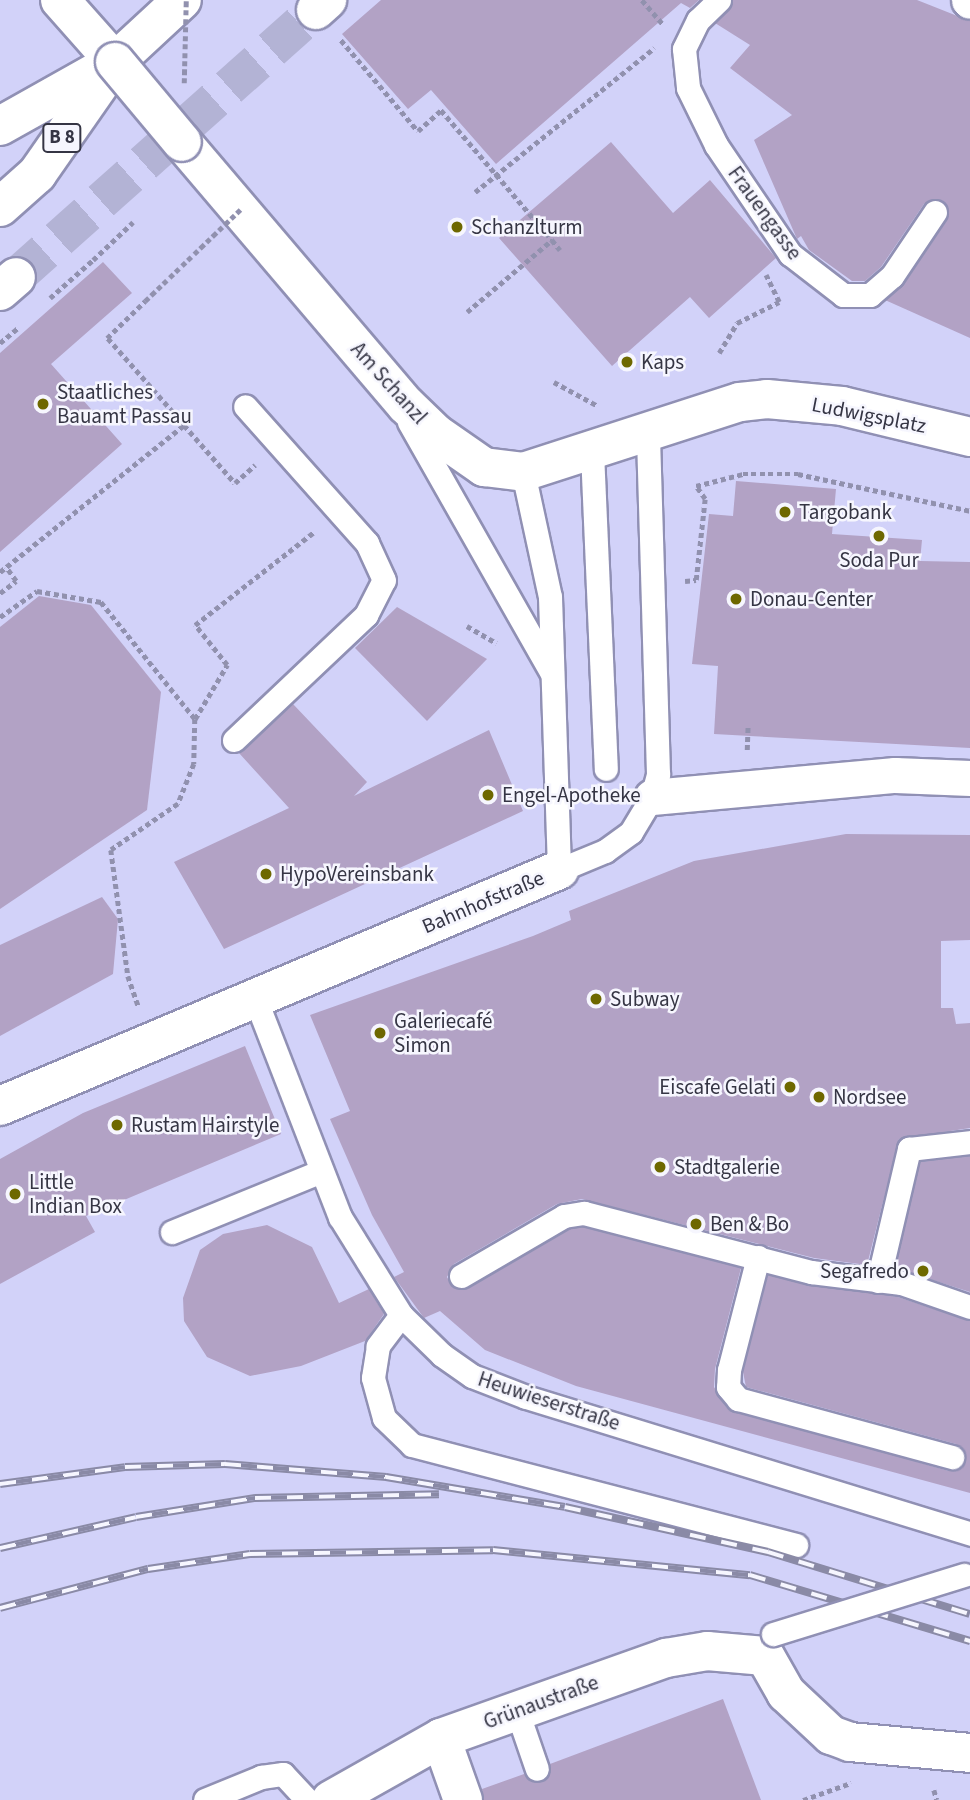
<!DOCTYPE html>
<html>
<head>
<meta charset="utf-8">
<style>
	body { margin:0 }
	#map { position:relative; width:970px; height:1800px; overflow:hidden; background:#d2d2f9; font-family:"Source Sans 3",sans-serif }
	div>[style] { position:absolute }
	.building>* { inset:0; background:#b2a2c5 }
	.minor-tunnel>* { height:38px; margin-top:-19px; transform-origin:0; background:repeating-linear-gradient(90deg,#b3b3d5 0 38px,transparent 0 57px) }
	.path>* { height:4.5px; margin-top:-2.25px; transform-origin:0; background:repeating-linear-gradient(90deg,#9191ae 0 5px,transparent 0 8.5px) }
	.roads { filter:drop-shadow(2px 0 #9090b4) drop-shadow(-2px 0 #9090b4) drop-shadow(0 2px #9090b4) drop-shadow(0 -2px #9090b4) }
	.service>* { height:23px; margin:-11.5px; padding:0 11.5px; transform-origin:11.5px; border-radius:11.5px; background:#fff }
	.pedestrian>* { height:35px; margin:-17.5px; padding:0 17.5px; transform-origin:17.5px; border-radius:17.5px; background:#fff }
	.minor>* { height:38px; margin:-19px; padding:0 19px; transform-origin:19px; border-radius:19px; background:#fff }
	.primary>* { height:38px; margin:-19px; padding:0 19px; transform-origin:19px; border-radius:19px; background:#fff }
	.rail>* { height:8px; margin-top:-4px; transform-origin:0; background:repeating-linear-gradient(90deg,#f6f6fe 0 16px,#8a8aa6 0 32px); box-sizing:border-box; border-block:2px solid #8a8aa6 }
	.path-bridge>* { height:4.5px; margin-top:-2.25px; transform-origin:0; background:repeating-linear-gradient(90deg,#9191ae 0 5px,transparent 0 8.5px) }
	.bridges { filter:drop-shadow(2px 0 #9090b4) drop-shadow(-2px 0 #9090b4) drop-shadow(0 2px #9090b4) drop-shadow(0 -2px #9090b4) }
	.service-bridge>* { height:23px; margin:-11.5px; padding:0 11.5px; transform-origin:11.5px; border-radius:11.5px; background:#fff }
	.primary-bridge>* { height:38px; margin:-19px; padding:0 19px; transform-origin:19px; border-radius:19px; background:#fff }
	.dots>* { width:19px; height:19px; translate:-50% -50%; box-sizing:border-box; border:4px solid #f6f6fe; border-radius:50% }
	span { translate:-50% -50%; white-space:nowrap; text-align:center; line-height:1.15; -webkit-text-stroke:5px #f6f6fe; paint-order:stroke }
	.shield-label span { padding:2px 5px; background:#f6f6fe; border:2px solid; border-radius:5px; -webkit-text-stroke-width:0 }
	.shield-label { font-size:19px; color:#353544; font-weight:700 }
	.street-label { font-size:21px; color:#353544 }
	.poi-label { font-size:21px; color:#353544 }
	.left { translate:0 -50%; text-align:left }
	.right { translate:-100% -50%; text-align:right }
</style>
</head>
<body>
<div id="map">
	<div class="building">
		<i style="clip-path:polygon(381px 0,699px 0,690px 8px,681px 3px,496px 164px,431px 90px,408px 109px,342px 34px)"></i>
		<i style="clip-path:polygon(733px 0,917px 0,970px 21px,970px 338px,885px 300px,904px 284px,947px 220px,942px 200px,924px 204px,881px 267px,865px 281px,852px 281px,809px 250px,801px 236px,797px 239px,754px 140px,792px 115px,730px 68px,750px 45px,715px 23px)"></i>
		<i style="clip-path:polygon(611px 142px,673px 213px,710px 180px,776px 258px,709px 318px,690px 297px,612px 366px,499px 238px)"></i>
		<i style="clip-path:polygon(103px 262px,132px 293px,51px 364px,122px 444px,0 552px,0 353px)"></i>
		<i style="clip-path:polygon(736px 481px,836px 489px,832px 534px,922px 540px,920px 561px,970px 562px,970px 748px,714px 734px,718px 666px,692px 664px,709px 514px,733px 516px)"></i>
		<i style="clip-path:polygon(39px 596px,91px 605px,161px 692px,147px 810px,0 909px,0 627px)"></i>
		<i style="clip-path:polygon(397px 607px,487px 659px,427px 721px,355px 648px)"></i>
		<i style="clip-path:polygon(293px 704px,367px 782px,354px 796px,489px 730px,523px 811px,224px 949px,174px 862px,289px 808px,239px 753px)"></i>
		<i style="clip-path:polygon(846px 834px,970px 835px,970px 940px,941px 941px,941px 1008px,953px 1008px,956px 1024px,970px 1023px,970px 1128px,899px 1139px,867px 1265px,814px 1258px,582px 1199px,557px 1204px,454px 1264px,447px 1277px,453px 1288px,467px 1288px,569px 1229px,583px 1227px,741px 1268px,715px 1369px,714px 1387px,727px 1408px,949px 1471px,965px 1461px,956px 1444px,746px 1387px,743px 1372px,768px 1275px,898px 1297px,970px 1321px,970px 1493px,576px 1386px,485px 1350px,440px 1311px,424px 1318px,394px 1277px,404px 1272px,372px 1215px,330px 1119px,350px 1111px,310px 1015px,533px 936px,571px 920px,569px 911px,694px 861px)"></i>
		<i style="clip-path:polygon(102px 897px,118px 919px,113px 974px,0 1036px,0 945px)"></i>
		<i style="clip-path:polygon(245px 1046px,281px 1134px,86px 1216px,95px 1232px,0 1284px,0 1159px,83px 1113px)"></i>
		<i style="clip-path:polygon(970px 1156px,970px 1292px,895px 1268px,920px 1162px)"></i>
		<i style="clip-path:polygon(267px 1225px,312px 1247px,339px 1303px,369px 1289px,384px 1314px,365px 1341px,301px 1366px,250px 1376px,207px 1357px,184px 1321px,183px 1298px,200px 1250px,223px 1234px)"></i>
		<i style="clip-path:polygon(723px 1699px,761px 1800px,484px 1800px,482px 1789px,524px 1774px,542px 1782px,550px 1764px)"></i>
	</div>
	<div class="minor-tunnel">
		<i style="left:16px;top:277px;width:402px;rotate:-41.7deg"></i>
	</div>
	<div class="path">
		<i style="left:642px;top:0;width:32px;rotate:49deg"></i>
		<i style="left:341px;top:40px;width:119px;rotate:49.8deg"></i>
		<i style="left:418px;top:131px;width:31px;rotate:-42deg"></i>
		<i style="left:441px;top:110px;width:171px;rotate:49.5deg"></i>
		<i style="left:475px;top:192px;width:230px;rotate:-38.8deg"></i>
		<i style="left:130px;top:225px;width:4px;rotate:-45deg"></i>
		<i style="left:50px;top:298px;width:57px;rotate:-41.5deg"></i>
		<i style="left:467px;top:312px;width:111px;rotate:-40.3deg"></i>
		<i style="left:552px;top:240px;width:13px;rotate:51deg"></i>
		<i style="left:0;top:343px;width:23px;rotate:-40deg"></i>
		<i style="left:719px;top:353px;width:35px;rotate:-59deg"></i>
		<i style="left:737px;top:323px;width:47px;rotate:-26.6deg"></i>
		<i style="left:779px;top:302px;width:30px;rotate:-116deg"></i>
		<i style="left:554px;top:382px;width:50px;rotate:28.6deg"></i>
		<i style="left:184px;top:425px;width:77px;rotate:48.7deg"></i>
		<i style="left:235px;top:483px;width:27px;rotate:-42deg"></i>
		<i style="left:0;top:572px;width:236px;rotate:-38.6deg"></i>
		<i style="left:184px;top:425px;width:116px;rotate:-131.5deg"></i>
		<i style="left:107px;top:338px;width:53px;rotate:-44.2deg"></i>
		<i style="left:685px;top:581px;width:11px;rotate:-5deg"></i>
		<i style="left:696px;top:580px;width:81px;rotate:-83.7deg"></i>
		<i style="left:705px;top:499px;width:16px;rotate:-125deg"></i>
		<i style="left:696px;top:486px;width:49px;rotate:-14.3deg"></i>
		<i style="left:743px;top:474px;width:55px"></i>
		<i style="left:798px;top:474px;width:176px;rotate:12.1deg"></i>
		<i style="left:0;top:593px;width:20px;rotate:-37deg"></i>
		<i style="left:16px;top:581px;width:17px;rotate:-126deg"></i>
		<i style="left:0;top:617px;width:45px;rotate:-35.1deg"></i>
		<i style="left:37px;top:591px;width:65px;rotate:9.8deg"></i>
		<i style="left:101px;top:602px;width:150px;rotate:51.2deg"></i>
		<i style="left:195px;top:719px;width:45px;rotate:91.3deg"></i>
		<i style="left:194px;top:764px;width:43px;rotate:111.8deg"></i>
		<i style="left:178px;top:804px;width:81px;rotate:145.5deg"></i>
		<i style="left:111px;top:850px;width:127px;rotate:82.3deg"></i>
		<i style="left:128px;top:976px;width:31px;rotate:71deg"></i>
		<i style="left:467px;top:626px;width:34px;rotate:30deg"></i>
		<i style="left:195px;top:719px;width:63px;rotate:-59.3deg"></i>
		<i style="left:227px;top:665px;width:51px;rotate:-128.7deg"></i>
		<i style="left:195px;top:625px;width:151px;rotate:-38deg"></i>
		<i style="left:747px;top:750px;width:23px;rotate:-88deg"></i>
		<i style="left:934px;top:1790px;width:10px;rotate:73deg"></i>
		<i style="left:803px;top:1800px;width:51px;rotate:-19.5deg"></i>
	</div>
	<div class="roads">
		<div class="service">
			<i style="left:719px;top:0;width:29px;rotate:136deg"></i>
			<i style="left:698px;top:20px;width:32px;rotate:116deg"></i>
			<i style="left:684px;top:49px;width:39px;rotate:84deg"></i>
			<i style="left:688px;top:88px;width:64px;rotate:63.8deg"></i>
			<i style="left:716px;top:145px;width:132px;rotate:55.8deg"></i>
			<i style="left:790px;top:254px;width:67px;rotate:37.7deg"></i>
			<i style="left:843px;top:295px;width:27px"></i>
			<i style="left:870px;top:295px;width:29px;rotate:-41deg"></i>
			<i style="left:892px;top:276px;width:77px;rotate:-56.1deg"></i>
			<i style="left:409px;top:422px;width:288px;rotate:60.4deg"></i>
			<i style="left:592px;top:452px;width:317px;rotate:87.5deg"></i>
			<i style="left:523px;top:472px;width:128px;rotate:77.8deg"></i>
			<i style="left:550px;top:597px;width:273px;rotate:88.1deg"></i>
			<i style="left:559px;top:870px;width:50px;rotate:-22.4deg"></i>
			<i style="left:605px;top:851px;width:32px;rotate:-36deg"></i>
			<i style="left:631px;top:832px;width:41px;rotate:-59deg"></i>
			<i style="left:652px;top:797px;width:24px;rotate:-75deg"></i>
			<i style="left:658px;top:774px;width:340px;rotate:-91.7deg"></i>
			<i style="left:234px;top:740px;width:182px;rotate:-43.4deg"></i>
			<i style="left:366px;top:615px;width:39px;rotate:-63deg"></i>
			<i style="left:384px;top:580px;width:41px;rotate:-114.7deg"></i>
			<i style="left:367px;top:543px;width:183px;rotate:-131.7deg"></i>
			<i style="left:255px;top:998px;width:235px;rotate:68.8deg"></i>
			<i style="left:340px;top:1217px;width:115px;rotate:58.1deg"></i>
			<i style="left:401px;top:1315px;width:57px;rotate:44.3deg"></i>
			<i style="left:442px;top:1355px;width:37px;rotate:35deg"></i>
			<i style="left:472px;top:1376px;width:58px;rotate:21.3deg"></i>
			<i style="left:526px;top:1397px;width:465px;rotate:17.1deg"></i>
			<i style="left:172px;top:1232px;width:159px;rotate:-22.2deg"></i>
			<i style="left:758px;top:1257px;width:117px;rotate:104.4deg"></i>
			<i style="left:729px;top:1370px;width:17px;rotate:93deg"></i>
			<i style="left:728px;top:1387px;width:16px;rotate:50deg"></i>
			<i style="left:738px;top:1399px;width:222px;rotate:15.2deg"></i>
			<i style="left:461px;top:1276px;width:119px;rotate:-30.2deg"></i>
			<i style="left:564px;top:1216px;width:20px;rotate:-9deg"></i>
			<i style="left:584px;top:1213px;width:235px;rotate:14.6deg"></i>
			<i style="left:811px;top:1272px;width:91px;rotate:7deg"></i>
			<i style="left:901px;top:1283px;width:73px;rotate:19.2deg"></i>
			<i style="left:878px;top:1281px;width:136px;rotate:-76.8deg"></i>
			<i style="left:909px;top:1149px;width:61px;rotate:-6.5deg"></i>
			<i style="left:401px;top:1315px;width:39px;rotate:127deg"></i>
			<i style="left:378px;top:1346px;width:32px;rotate:99deg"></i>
			<i style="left:373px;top:1378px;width:41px;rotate:74.6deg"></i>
			<i style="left:384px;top:1418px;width:39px;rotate:44deg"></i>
			<i style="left:412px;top:1445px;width:397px;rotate:14.6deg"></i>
			<i style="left:517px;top:1711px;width:61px;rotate:71deg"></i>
			<i style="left:205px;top:1800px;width:61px;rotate:-22.3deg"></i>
			<i style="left:261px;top:1777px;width:22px;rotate:-8deg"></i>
			<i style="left:283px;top:1774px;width:35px;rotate:47deg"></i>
		</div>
		<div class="pedestrian">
			<i style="left:969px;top:0;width:1px;rotate:45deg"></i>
			<i style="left:652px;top:797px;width:244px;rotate:-5.2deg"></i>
			<i style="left:895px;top:775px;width:75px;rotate:2.3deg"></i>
		</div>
		<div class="minor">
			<i style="left:316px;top:10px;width:15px;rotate:-42deg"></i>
			<i style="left:115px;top:62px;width:91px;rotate:-42.8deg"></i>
			<i style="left:0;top:291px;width:21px;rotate:-41deg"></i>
			<i style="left:0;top:1106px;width:607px;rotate:-22.89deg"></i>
			<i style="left:441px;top:1738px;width:66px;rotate:70.5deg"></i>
			<i style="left:331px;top:1800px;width:126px;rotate:-29.4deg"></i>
			<i style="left:441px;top:1738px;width:239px;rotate:-19.6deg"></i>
			<i style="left:666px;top:1658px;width:42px;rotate:-9.7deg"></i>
			<i style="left:707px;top:1651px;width:58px;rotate:4.9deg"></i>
			<i style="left:765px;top:1656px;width:43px;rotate:60.4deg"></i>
			<i style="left:786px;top:1693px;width:62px;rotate:43deg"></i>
			<i style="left:831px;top:1735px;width:20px;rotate:20deg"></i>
			<i style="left:850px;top:1742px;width:121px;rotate:5.2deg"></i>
		</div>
		<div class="primary">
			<i style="left:60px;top:0;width:83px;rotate:48.4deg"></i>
			<i style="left:0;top:126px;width:123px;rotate:-29.3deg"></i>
			<i style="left:182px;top:142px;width:345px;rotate:49.6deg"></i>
			<i style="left:406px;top:405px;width:40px;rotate:44deg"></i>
			<i style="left:435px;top:433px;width:60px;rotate:34.8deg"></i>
			<i style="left:484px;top:467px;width:39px;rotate:7deg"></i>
			<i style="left:523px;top:472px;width:228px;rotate:-17.9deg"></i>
			<i style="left:740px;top:402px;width:27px;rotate:-6deg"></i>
			<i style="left:767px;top:399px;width:75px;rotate:5.3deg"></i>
			<i style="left:842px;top:406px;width:132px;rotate:13.6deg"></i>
			<i style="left:0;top:207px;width:50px;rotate:-41.7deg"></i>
			<i style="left:37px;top:174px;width:136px;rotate:-55.1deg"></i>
		</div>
	</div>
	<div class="rail">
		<i style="left:0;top:1484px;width:126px;rotate:-7.7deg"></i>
		<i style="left:125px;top:1467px;width:100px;rotate:-1.7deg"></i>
		<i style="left:225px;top:1464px;width:162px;rotate:4.6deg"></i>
		<i style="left:386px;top:1477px;width:181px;rotate:9.5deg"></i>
		<i style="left:565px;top:1507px;width:208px;rotate:12.5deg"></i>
		<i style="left:768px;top:1552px;width:211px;rotate:17.1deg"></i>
		<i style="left:0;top:1548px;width:139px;rotate:-12.8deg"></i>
		<i style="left:136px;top:1517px;width:121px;rotate:-9.1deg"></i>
		<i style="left:255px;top:1498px;width:184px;rotate:-1.2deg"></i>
		<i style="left:0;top:1608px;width:153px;rotate:-14.8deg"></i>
		<i style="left:148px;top:1569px;width:103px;rotate:-8.4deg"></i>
		<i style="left:250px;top:1554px;width:243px;rotate:-0.9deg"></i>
		<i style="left:493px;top:1550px;width:258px;rotate:5.6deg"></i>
		<i style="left:750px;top:1575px;width:230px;rotate:16.7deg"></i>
	</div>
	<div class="path-bridge">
		<i style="left:184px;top:83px;width:83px;rotate:-88.6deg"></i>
		<i style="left:93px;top:260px;width:51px;rotate:-43.4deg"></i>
		<i style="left:145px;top:301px;width:132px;rotate:-43.8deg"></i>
	</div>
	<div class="bridges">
		<div class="service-bridge">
			<i style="left:773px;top:1634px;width:200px;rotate:-17.2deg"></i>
		</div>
		<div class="primary-bridge">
			<i style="left:115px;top:62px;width:104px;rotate:50.1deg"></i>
		</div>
	</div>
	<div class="dots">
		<i style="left:457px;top:227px;background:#6e6800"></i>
		<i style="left:627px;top:362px;background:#6e6800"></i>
		<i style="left:43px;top:404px;background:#6e6800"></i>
		<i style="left:785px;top:512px;background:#6e6800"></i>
		<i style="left:879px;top:536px;background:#6e6800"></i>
		<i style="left:736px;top:599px;background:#6e6800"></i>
		<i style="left:488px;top:795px;background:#6e6800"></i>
		<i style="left:266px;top:874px;background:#6e6800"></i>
		<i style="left:596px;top:999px;background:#6e6800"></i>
		<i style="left:380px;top:1033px;background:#6e6800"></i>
		<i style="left:790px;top:1087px;background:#6e6800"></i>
		<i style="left:819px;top:1097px;background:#6e6800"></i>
		<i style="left:117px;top:1125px;background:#6e6800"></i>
		<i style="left:660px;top:1167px;background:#6e6800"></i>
		<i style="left:15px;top:1194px;background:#6e6800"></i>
		<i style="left:696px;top:1224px;background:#6e6800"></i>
		<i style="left:923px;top:1271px;background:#6e6800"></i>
	</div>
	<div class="shield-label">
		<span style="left:62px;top:138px">B 8</span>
	</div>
	<div class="street-label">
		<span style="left:765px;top:213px;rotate:54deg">Frauengasse</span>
		<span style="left:389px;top:383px;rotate:48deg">Am Schanzl</span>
		<span style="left:869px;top:415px;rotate:11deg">Ludwigsplatz</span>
		<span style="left:483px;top:902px;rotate:-23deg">Bahnhofstraße</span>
		<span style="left:549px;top:1401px;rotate:18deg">Heuwieserstraße</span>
		<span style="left:541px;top:1702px;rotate:-20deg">Grünaustraße</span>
	</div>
	<div class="poi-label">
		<span class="left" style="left:471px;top:227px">Schanzlturm</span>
		<span class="left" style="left:641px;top:362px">Kaps</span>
		<span class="left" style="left:57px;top:404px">Staatliches<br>Bauamt Passau</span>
		<span class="left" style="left:799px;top:512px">Targobank</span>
		<span style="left:879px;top:560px">Soda Pur</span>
		<span class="left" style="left:750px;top:599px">Donau-Center</span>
		<span class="left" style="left:502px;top:795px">Engel-Apotheke</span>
		<span class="left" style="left:280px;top:874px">HypoVereinsbank</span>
		<span class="left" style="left:610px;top:999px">Subway</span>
		<span class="left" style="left:394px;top:1033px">Galeriecafé<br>Simon</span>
		<span class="right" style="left:776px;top:1087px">Eiscafe Gelati</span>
		<span class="left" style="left:833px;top:1097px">Nordsee</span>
		<span class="left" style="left:131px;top:1125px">Rustam Hairstyle</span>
		<span class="left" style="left:674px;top:1167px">Stadtgalerie</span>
		<span class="left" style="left:29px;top:1194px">Little<br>Indian Box</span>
		<span class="left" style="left:710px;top:1224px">Ben &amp; Bo</span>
		<span class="right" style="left:909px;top:1271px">Segafredo</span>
	</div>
</div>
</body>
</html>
